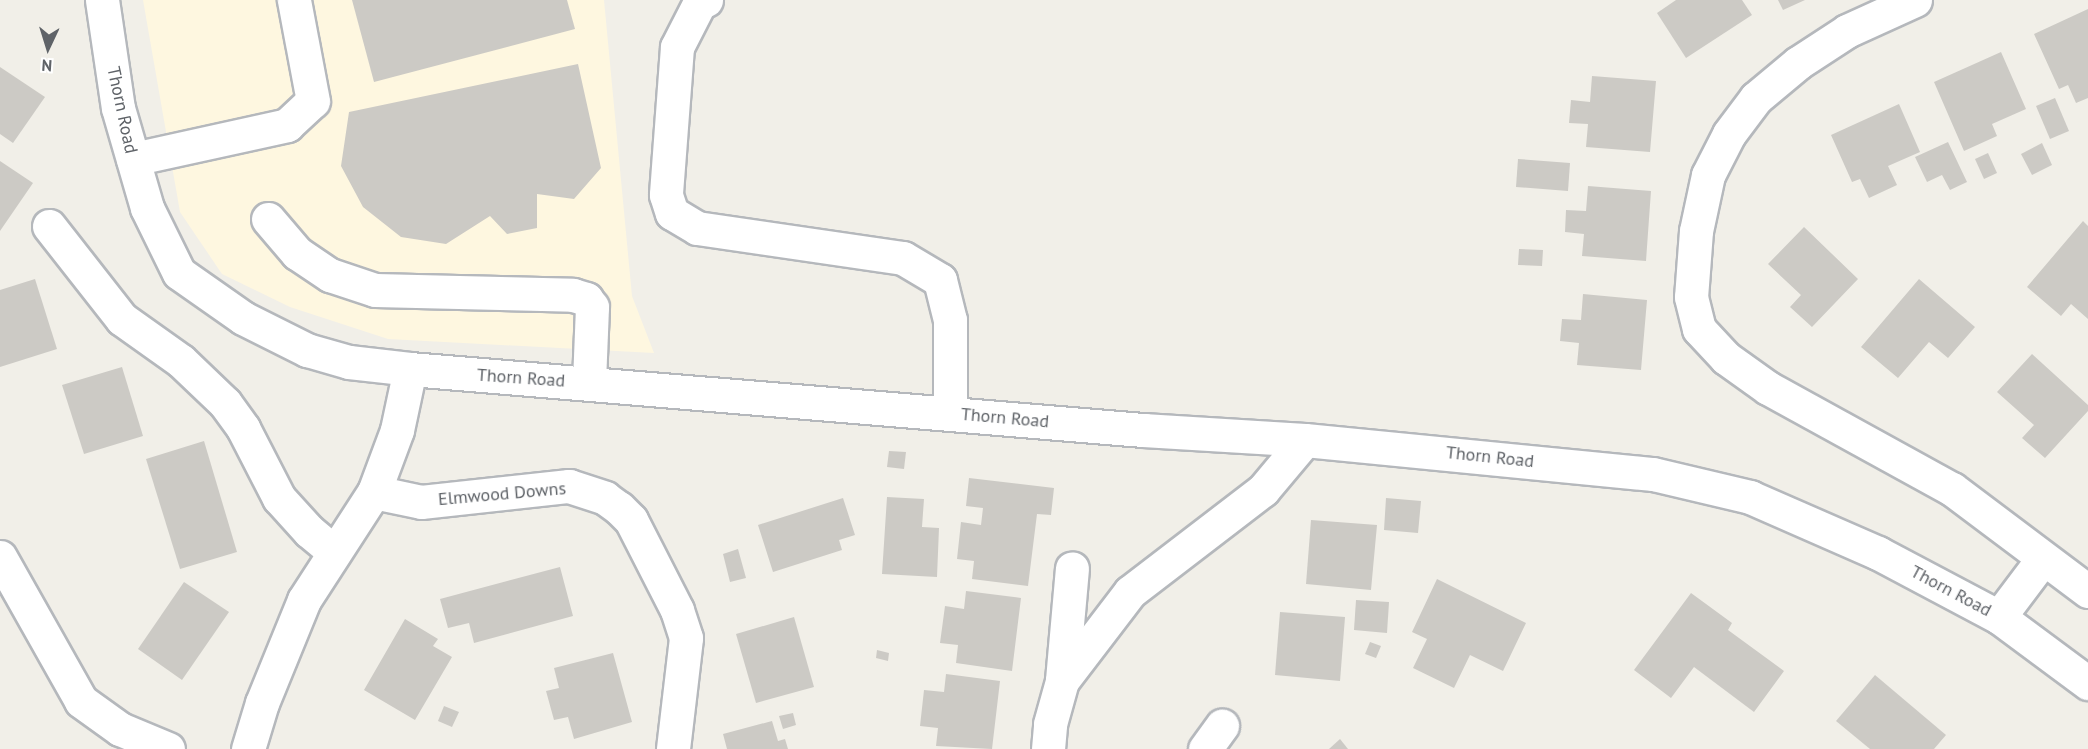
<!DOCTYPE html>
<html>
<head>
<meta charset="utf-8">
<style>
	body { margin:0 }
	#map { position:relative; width:2088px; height:749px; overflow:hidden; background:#f1efe8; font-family:"PT Sans",sans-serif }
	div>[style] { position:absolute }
	.commercial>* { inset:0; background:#fef7e0 }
	.building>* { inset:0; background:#cccac5 }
	.roads { filter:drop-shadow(2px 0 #b5b8bc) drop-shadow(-2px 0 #b5b8bc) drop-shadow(0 2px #b5b8bc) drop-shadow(0 -2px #b5b8bc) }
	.minor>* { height:33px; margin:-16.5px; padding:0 16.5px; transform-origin:16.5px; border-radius:16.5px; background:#fff }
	span { translate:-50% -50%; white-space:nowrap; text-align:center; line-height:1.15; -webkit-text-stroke:5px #fff; paint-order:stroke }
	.street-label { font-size:18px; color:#5f6368 }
	.north { position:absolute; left:18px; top:18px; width:60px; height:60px; -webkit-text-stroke:4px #fff; paint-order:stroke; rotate:184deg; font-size:16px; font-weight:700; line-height:24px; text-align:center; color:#5f6368 }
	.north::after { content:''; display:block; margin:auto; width:21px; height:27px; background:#5f6368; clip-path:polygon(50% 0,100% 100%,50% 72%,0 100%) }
</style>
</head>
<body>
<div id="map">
	<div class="commercial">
		<i style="clip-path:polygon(143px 0,604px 0,632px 296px,654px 353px,388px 339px,290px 307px,222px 274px,180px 212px)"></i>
	</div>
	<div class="building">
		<i style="clip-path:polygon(352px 0,567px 0,575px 29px,374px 82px)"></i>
		<i style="clip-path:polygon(1676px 0,1742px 0,1752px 15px,1686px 58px,1657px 13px)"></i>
		<i style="clip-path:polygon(1778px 0,1805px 0,1783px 10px)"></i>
		<i style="clip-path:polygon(2088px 9px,2088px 98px,2076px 103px,2068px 85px,2059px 89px,2034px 34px)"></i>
		<i style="clip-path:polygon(2001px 52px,2026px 109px,1992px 124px,1997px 136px,1964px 151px,1934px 82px)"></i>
		<i style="clip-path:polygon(578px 64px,601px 168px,574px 199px,537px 194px,537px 228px,507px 234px,490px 216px,446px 244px,401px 237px,363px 207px,341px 166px,349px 112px)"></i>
		<i style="clip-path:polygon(0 67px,45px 97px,13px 143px,0 134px)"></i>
		<i style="clip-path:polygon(1592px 76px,1656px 81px,1650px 152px,1586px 147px,1588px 124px,1569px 123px,1571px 100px,1590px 102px)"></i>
		<i style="clip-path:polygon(2055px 98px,2069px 131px,2050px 139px,2036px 106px)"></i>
		<i style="clip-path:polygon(1899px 104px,1920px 152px,1888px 166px,1897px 185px,1869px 198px,1860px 179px,1852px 182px,1831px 135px)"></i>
		<i style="clip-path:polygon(1948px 142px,1967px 182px,1950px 190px,1942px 175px,1927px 182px,1915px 157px)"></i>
		<i style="clip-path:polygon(2042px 143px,2052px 165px,2032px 175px,2021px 154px)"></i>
		<i style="clip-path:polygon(1988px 153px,1997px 173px,1984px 179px,1975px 159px)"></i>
		<i style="clip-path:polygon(1518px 159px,1570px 163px,1568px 191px,1516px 187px)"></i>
		<i style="clip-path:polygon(0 161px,33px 183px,0 231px)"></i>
		<i style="clip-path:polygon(1588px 186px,1651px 191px,1646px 261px,1582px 256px,1584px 234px,1565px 232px,1566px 210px,1586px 211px)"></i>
		<i style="clip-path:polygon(2083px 221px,2088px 226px,2088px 319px,2071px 304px,2061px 316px,2027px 287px)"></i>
		<i style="clip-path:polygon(1804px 227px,1858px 279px,1812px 327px,1790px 307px,1801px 295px,1768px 264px)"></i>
		<i style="clip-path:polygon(1519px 249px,1543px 250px,1542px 266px,1518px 265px)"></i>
		<i style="clip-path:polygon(35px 279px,57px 349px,0 367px,0 290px)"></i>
		<i style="clip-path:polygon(1919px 279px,1975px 327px,1948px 358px,1929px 342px,1898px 378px,1861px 347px)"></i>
		<i style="clip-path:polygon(1583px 294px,1647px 300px,1641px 370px,1577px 365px,1579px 343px,1560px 341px,1562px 319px,1581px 320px)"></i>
		<i style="clip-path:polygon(2032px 354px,2088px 405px,2088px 411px,2045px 458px,2022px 438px,2034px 425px,1997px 392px)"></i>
		<i style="clip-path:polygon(122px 367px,143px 436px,84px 454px,62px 385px)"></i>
		<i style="clip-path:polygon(204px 441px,237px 552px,180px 569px,146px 459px)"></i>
		<i style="clip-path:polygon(889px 451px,906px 452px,904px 469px,887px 467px)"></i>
		<i style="clip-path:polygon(969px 478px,1054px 488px,1051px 515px,1037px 514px,1028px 586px,972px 579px,974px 561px,957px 559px,961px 522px,981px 525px,983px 508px,966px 506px)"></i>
		<i style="clip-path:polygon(887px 497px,924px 499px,922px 527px,939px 528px,937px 577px,882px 574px)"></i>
		<i style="clip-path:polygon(843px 498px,855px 535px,839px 540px,842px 550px,773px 572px,758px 525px)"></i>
		<i style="clip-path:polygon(1386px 498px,1421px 501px,1418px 533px,1384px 530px)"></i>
		<i style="clip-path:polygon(1311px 520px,1377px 525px,1371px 590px,1306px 584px)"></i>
		<i style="clip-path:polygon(738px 549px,746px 578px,730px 582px,723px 554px)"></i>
		<i style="clip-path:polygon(560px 567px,573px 616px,474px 643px,469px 623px,448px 628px,440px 599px)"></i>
		<i style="clip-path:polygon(1437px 579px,1526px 623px,1503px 671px,1470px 655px,1454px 688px,1413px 668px,1427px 639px,1412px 632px)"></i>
		<i style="clip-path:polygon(184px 582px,229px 612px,182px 680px,138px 649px)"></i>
		<i style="clip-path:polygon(966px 591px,1021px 598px,1012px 671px,956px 663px,958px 645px,940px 643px,945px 606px,964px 609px)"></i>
		<i style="clip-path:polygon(1691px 593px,1732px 623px,1728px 630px,1784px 671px,1754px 712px,1694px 667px,1671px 698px,1634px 670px)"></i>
		<i style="clip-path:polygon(1356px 600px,1389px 602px,1387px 633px,1354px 630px)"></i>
		<i style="clip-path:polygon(1280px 612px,1345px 617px,1340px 681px,1275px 675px)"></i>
		<i style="clip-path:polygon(794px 617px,814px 687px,756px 703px,736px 634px)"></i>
		<i style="clip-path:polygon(405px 619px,438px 639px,433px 646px,452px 657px,415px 720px,364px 690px)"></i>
		<i style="clip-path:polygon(1370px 642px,1381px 646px,1376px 658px,1365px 654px)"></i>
		<i style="clip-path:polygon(877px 650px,889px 653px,888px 661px,876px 658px)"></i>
		<i style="clip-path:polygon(613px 653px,632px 722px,574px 739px,568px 717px,554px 720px,546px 691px,559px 688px,554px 668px)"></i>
		<i style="clip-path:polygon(946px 674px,1000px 681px,992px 749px,936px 746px,938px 728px,920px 726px,924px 690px,944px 692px)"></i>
		<i style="clip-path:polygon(1875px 675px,1946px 735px,1934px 749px,1870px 749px,1836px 721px)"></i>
		<i style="clip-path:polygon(444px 706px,459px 712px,452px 727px,438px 721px)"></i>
		<i style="clip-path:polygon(793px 713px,796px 725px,783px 729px,779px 716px)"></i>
		<i style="clip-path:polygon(772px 721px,778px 741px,785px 739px,788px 749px,727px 749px,723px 734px)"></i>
		<i style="clip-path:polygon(1340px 739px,1348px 749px,1329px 749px)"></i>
	</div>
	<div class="roads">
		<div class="minor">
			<i style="left:102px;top:0;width:109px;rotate:81.6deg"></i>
			<i style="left:118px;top:108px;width:104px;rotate:73.8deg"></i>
			<i style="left:147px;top:208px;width:72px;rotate:63.8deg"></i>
			<i style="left:179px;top:273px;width:78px;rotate:35.1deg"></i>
			<i style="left:243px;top:318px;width:72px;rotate:26.6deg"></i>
			<i style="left:307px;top:350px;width:44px;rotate:15.9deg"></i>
			<i style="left:349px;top:362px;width:61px;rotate:6.5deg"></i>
			<i style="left:410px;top:369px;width:736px;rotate:4.76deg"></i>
			<i style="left:1143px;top:430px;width:162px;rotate:3.5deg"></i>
			<i style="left:1305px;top:440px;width:350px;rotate:5.6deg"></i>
			<i style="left:1653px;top:474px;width:100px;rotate:13.3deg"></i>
			<i style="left:1750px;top:497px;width:140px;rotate:23.6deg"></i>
			<i style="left:1878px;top:553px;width:137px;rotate:27.9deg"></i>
			<i style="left:1999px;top:617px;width:111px;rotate:36.6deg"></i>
			<i style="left:706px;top:0;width:5px;rotate:180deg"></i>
			<i style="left:701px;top:0;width:53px;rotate:117.1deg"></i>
			<i style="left:677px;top:47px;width:148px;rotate:94.3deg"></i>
			<i style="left:666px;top:195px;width:19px;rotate:72deg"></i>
			<i style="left:672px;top:213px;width:29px;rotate:31deg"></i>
			<i style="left:697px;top:228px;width:208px;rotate:8.3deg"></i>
			<i style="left:903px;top:258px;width:43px;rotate:30.7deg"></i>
			<i style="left:940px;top:280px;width:41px;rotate:76deg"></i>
			<i style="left:950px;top:320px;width:94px;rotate:90deg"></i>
			<i style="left:1915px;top:0;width:75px;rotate:155.5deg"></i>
			<i style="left:1847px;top:31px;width:59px;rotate:146.9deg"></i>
			<i style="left:1798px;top:63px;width:55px;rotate:140.2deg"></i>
			<i style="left:1756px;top:98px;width:45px;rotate:126.9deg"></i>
			<i style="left:1729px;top:134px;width:46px;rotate:117.1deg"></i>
			<i style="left:1708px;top:175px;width:57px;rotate:102.1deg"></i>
			<i style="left:1696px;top:231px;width:66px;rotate:94.3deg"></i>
			<i style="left:1691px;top:297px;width:33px;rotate:76deg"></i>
			<i style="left:1699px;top:329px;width:40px;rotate:47deg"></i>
			<i style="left:1726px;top:358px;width:52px;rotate:35.5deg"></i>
			<i style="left:1768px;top:388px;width:210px;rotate:28.8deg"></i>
			<i style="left:1952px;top:489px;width:170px;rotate:36.9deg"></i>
			<i style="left:133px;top:159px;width:158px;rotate:-12.4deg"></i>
			<i style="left:287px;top:125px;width:35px;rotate:-43deg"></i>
			<i style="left:313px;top:101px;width:103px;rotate:-100.7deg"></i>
			<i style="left:268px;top:219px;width:45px;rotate:49.5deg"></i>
			<i style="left:297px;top:253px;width:40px;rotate:34deg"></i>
			<i style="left:330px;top:275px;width:47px;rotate:18.4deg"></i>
			<i style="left:375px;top:290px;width:198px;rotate:1.4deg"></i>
			<i style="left:573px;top:295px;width:14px;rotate:17deg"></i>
			<i style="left:586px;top:299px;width:10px;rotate:53deg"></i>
			<i style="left:592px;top:307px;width:76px;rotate:92.3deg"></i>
			<i style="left:49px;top:226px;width:118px;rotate:51.9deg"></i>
			<i style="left:122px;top:319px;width:72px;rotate:35.4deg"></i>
			<i style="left:181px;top:361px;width:61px;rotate:43.7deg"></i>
			<i style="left:225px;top:403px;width:31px;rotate:54deg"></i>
			<i style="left:243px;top:428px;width:79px;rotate:62.8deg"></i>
			<i style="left:279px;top:498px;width:45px;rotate:47.7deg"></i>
			<i style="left:309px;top:531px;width:33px;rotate:40deg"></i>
			<i style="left:374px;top:492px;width:48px;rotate:12deg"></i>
			<i style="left:421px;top:502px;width:149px;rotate:-6.2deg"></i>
			<i style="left:569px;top:486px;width:38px;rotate:18deg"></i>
			<i style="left:605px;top:498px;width:17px;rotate:36deg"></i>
			<i style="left:619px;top:508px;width:17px;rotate:45deg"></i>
			<i style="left:631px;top:520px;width:101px;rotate:62.9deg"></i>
			<i style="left:677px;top:610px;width:29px;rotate:72deg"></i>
			<i style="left:686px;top:638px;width:112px;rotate:96.7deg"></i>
			<i style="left:0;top:557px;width:165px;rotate:60.6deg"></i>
			<i style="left:81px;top:701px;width:48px;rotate:35.7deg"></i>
			<i style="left:120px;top:729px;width:52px;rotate:22.6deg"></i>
			<i style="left:1999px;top:617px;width:71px;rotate:-53deg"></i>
			<i style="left:1062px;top:680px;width:112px;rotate:-84.9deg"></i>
			<i style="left:248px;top:749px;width:48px;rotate:-73.1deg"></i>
			<i style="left:262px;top:703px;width:111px;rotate:-67.8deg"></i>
			<i style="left:304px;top:600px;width:129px;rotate:-57.1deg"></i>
			<i style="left:374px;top:492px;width:66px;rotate:-69.6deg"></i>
			<i style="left:397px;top:430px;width:62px;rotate:-78deg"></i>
			<i style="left:1048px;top:749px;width:25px;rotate:-85deg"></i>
			<i style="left:1050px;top:724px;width:45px;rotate:-74.4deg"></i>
			<i style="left:1062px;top:681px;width:112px;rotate:-52.6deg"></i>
			<i style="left:1130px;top:592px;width:168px;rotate:-37.5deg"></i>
			<i style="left:1263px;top:490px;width:65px;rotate:-50deg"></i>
			<i style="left:1205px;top:749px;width:29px;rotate:-54deg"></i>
		</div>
	</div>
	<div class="street-label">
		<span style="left:122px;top:110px;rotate:78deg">Thorn Road</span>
		<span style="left:521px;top:378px;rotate:4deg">Thorn Road</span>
		<span style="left:1005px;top:418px;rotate:5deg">Thorn Road</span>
		<span style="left:1490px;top:457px;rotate:6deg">Thorn Road</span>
		<span style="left:502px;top:494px;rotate:-5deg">Elmwood Downs</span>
		<span style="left:1951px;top:591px;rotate:28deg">Thorn Road</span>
	</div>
	<div class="north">N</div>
</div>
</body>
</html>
